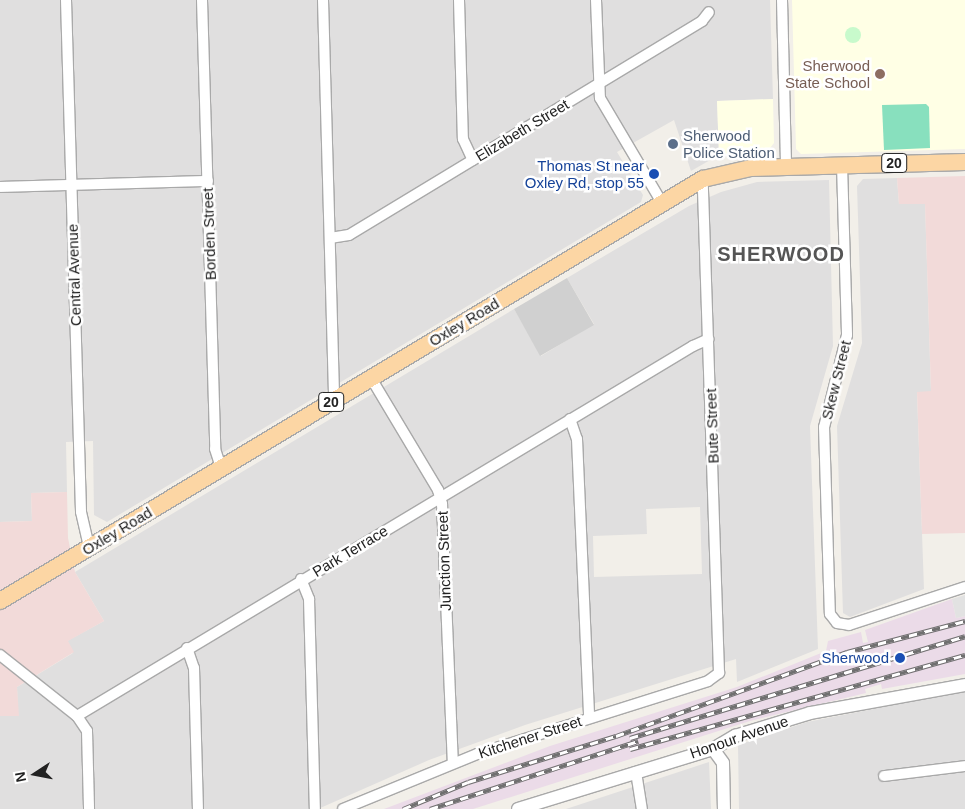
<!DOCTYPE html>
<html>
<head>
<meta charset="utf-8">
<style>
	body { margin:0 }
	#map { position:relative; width:965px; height:809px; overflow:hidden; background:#f2efe9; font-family:Arial,sans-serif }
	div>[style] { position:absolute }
	.residential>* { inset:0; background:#e0dfdf }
	.commercial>* { inset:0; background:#f2dad9 }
	.industrial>* { inset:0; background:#ebdbe8 }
	.education>* { inset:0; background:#ffffe5 }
	.religious>* { inset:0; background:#d0d0d0 }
	.park>* { inset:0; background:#c8facc }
	.round { border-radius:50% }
	.pitch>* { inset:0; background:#88e0be }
	.parking>* { inset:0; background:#e2e2e2 }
	.roads { filter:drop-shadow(1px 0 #a9a9a9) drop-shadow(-1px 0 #a9a9a9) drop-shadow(0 1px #a9a9a9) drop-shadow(0 -1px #a9a9a9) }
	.minor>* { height:10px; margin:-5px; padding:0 5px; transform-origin:5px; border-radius:5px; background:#fff }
	.tertiary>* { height:12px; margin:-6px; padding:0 6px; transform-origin:6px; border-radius:6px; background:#fff }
	.primary>* { height:16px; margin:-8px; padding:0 8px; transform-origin:8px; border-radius:8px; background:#fcd6a4 }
	.rail>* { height:4.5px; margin-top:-2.25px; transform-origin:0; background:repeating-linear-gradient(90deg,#fff 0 8px,#707070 0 16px); box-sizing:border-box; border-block:1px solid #707070 }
	.dots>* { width:14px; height:14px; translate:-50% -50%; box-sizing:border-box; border:2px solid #fff; border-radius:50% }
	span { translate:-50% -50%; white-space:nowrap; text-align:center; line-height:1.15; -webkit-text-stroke:5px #fff; paint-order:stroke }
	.shield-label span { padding:1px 4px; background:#fff; border:1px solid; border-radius:4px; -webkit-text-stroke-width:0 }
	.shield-label { font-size:14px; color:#222; font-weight:700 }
	.education-label { font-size:15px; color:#785e54 }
	.right { translate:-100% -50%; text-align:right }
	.street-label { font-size:15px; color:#222 }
	.service-label { font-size:15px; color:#4e5e75 }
	.left { translate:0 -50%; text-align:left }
	.transit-label { font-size:15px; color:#164399 }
	.district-label { font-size:20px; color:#555; font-weight:700; letter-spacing:1px }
	.north { position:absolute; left:10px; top:749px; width:50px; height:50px; -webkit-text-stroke:4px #fff; paint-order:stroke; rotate:259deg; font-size:14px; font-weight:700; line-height:20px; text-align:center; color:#222 }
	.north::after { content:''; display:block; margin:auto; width:18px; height:22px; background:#222; clip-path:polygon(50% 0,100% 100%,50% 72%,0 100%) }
</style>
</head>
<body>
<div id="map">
	<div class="residential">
		<i style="clip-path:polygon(0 0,770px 0,773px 99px,717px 101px,719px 155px,691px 171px,674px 120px,617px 152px,643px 195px,641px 202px,107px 522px,94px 515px,93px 441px,66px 442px,67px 492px,31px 493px,32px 521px,0 522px)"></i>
		<i style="clip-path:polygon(897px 178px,899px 204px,925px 203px,931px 392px,917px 393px,924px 589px,850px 617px,843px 613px,837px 426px,862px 343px,857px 186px,863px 179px)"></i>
		<i style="clip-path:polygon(evenodd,829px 180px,833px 346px,810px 426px,818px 649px,737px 682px,736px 659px,525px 725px,429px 760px,318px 809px,0 809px,0 716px,18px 716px,17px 687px,73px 653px,67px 641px,104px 621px,75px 572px,514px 309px,541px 356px,594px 324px,567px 278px,689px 206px,721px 192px,757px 182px,829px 180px,700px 507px,702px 574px,594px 577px,593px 536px,647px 534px,646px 509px,700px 507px)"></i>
		<i style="clip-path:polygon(965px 691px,965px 809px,739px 809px,738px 745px,807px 722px)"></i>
		<i style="clip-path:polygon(709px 762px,711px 809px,566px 809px)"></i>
	</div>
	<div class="commercial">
		<i style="clip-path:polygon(965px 176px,965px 533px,922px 534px,917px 392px,931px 391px,925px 204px,899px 204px,897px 178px)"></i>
		<i style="clip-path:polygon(67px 492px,68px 538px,75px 572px,104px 621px,68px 641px,74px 652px,17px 687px,19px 716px,0 716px,0 522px,32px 521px,31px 493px)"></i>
	</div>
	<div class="industrial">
		<i style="clip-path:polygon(952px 599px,956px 618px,965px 616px,965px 674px,882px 689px,881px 684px,865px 689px,866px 693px,750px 721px,473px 809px,384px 809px,550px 746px,737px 687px,826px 651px,828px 641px,861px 632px,863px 643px,868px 642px,865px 630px)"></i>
	</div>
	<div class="education">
		<i style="clip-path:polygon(792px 0,965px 0,965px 149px,801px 154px,796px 149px)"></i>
		<i style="clip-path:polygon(773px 99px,774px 143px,770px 148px,764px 153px,719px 155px,717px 101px)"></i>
	</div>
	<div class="religious">
		<i style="clip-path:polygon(567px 278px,594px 325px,540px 356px,514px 309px)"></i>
	</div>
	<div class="park">
		<i class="round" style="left:845px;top:27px;width:16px;height:16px"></i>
	</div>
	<div class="pitch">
		<i style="clip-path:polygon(926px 104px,929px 107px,930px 148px,884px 150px,882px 105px)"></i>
	</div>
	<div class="parking">
		<i style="clip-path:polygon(965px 595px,965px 616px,956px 618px,952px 599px)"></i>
	</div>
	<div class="roads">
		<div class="minor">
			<i style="left:66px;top:0;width:512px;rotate:88.32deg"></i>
			<i style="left:81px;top:512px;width:37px;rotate:77deg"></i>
			<i style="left:202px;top:0;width:449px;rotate:88.3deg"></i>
			<i style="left:215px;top:449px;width:20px;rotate:72deg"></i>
			<i style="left:323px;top:0;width:400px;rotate:88.4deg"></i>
			<i style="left:459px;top:0;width:139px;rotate:88.4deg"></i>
			<i style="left:463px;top:139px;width:23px;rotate:65deg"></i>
			<i style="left:596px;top:0;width:98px;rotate:87.7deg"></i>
			<i style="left:600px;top:98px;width:122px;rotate:59.4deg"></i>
			<i style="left:782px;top:0;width:167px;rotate:88.6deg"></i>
			<i style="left:842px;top:165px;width:170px;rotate:88.3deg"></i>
			<i style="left:847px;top:335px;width:95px;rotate:104deg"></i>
			<i style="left:824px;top:427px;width:187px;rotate:88.2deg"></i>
			<i style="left:830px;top:614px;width:11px;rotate:52deg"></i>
			<i style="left:837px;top:623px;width:12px;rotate:9deg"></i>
			<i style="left:849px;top:625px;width:122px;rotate:-18.1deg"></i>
			<i style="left:0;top:187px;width:208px;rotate:-1.7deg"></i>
			<i style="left:330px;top:238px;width:19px;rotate:-9deg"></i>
			<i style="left:349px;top:235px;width:413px;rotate:-31.2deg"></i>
			<i style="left:702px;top:21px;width:11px;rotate:-52deg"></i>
			<i style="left:371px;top:378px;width:131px;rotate:59.1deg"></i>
			<i style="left:438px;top:490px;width:15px;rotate:74deg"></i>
			<i style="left:442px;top:504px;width:259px;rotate:87.6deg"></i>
			<i style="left:570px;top:419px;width:21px;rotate:71deg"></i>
			<i style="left:577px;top:439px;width:279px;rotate:87.5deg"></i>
			<i style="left:301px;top:579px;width:22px;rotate:68deg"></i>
			<i style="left:309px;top:599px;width:210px;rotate:88.4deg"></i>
			<i style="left:187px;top:648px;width:21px;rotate:71deg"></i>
			<i style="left:194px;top:668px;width:141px;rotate:88.4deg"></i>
			<i style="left:0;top:655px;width:98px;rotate:38.4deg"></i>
			<i style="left:77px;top:716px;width:719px;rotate:-30.99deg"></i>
			<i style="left:693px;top:346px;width:17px;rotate:-24deg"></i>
			<i style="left:77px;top:716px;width:18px;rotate:56deg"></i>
			<i style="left:87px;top:731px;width:78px;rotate:88.5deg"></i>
			<i style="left:636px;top:772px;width:37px;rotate:81deg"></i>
			<i style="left:884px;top:776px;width:82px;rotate:-7deg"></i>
			<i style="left:343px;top:809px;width:145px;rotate:-22.3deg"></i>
			<i style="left:477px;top:754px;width:242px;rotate:-17.5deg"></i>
			<i style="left:708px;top:681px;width:14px;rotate:-36deg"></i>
			<i style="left:719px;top:673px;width:494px;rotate:-91.9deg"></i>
		</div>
		<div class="tertiary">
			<i style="left:713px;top:749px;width:17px;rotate:54deg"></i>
			<i style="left:723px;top:763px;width:46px;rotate:88.8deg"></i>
			<i style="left:518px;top:809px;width:204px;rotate:-17.1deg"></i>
			<i style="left:713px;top:749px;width:26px;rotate:-31deg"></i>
			<i style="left:735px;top:736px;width:78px;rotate:-17deg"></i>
			<i style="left:810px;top:713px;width:158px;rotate:-10.2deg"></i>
		</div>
		<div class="primary">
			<i style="left:0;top:601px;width:820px;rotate:-30.98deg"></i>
			<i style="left:703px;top:179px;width:49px;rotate:-12.9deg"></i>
			<i style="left:751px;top:168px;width:214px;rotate:-1.6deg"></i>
		</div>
	</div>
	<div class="rail">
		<i style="left:630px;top:738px;width:350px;rotate:-16.9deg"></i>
		<i style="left:630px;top:749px;width:348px;rotate:-15.7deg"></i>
		<i style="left:403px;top:809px;width:70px;rotate:-22.6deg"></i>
		<i style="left:468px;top:782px;width:155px;rotate:-17.3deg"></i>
		<i style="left:616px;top:736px;width:246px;rotate:-20deg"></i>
		<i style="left:847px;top:652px;width:122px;rotate:-14.7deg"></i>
		<i style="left:430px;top:809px;width:219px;rotate:-18.1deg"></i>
	</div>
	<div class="dots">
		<i style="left:880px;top:74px;background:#8d6e63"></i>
		<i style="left:673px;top:144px;background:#5c6f8a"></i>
		<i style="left:654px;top:174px;background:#1a4fb4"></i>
		<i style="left:900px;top:658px;background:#1a4fb4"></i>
	</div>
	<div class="shield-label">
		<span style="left:894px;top:163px">20</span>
		<span style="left:331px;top:402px">20</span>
	</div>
	<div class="education-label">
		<span class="right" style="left:870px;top:74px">Sherwood<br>State School</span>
	</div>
	<div class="street-label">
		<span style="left:522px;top:130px;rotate:-31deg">Elizabeth Street</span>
		<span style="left:209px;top:234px;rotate:-92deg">Borden Street</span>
		<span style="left:74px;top:275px;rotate:-92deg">Central Avenue</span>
		<span style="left:464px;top:322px;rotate:-31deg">Oxley Road</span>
		<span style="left:836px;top:380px;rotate:-76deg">Skew Street</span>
		<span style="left:712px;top:426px;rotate:-92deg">Bute Street</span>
		<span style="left:117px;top:531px;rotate:-31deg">Oxley Road</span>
		<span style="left:350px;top:551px;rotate:-31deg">Park Terrace</span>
		<span style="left:444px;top:561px;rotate:-92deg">Junction Street</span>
		<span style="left:530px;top:737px;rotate:-18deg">Kitchener Street</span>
		<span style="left:739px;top:737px;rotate:-19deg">Honour Avenue</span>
	</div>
	<div class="service-label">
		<span class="left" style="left:683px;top:144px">Sherwood<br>Police Station</span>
	</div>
	<div class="transit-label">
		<span class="right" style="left:644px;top:174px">Thomas St near<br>Oxley Rd, stop 55</span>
		<span class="right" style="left:889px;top:658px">Sherwood</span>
	</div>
	<div class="district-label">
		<span style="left:781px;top:254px">SHERWOOD</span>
	</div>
	<div class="north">N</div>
</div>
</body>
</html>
